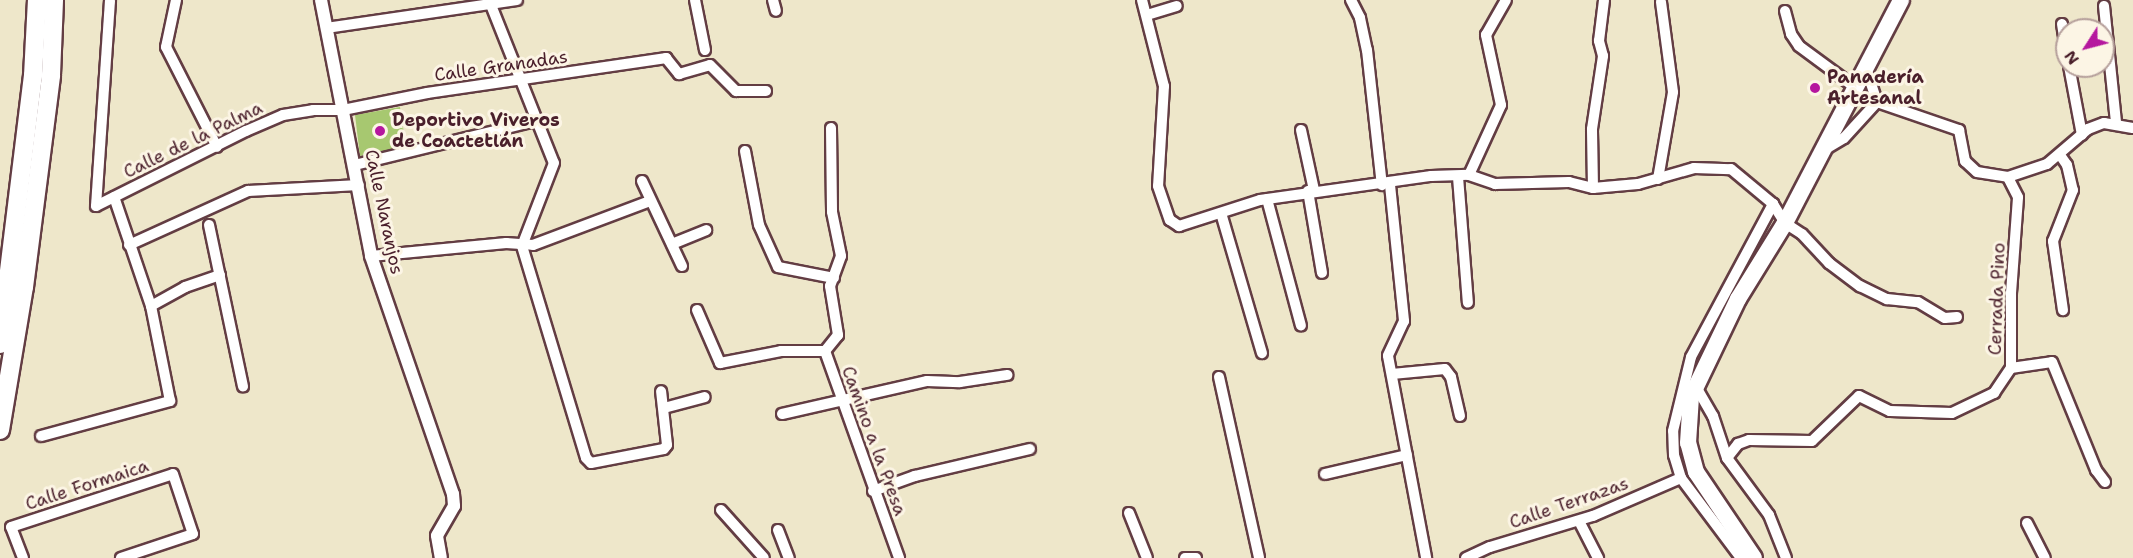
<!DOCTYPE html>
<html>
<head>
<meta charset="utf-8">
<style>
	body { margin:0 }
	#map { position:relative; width:2133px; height:558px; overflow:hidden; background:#eee7ca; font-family:"Shantell Sans",sans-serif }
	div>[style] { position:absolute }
	.green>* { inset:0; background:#a7c870 }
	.roads { filter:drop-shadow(2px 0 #633d43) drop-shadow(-2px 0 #633d43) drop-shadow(0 2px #633d43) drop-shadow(0 -2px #633d43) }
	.minor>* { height:10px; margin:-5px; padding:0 5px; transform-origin:5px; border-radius:5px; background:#fff }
	.tertiary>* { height:12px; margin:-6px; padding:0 6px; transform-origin:6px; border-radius:6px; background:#fff }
	.primary>* { height:16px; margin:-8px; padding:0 8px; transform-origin:8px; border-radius:8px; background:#fff }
	.motorway>* { height:18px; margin:-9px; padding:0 9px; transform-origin:9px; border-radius:9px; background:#fff }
	.dots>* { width:16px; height:16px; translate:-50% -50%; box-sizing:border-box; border:3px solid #fcf5e5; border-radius:50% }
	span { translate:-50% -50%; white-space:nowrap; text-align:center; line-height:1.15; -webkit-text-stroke:6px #fcf5e5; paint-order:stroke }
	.street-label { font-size:18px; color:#4a1f2b }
	.poi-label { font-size:18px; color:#4a1f2b; font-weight:700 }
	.left { translate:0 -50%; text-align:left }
	.north { position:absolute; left:2055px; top:18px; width:60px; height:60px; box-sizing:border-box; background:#fcf5e5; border:2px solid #b59f9b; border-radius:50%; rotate:234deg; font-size:16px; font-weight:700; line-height:24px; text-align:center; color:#4a1f2b }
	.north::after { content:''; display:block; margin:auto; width:21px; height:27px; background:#b5179e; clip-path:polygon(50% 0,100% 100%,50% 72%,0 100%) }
</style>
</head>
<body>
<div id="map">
	<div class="green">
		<i style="clip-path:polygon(400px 107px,406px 147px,360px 156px,355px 115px)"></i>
	</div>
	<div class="roads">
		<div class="minor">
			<i style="left:176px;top:0;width:48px;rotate:102deg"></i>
			<i style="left:166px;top:47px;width:112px;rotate:63deg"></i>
			<i style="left:489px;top:0;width:175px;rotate:68.3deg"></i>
			<i style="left:554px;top:163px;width:89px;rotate:111.1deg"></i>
			<i style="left:522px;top:246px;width:221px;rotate:73.2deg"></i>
			<i style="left:586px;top:458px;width:7px;rotate:45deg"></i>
			<i style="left:591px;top:463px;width:74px;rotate:-10.9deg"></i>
			<i style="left:664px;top:449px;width:5px;rotate:-53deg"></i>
			<i style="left:667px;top:445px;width:54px;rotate:-96.3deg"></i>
			<i style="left:695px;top:0;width:51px;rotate:78.7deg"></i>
			<i style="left:773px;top:0;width:11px;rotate:75deg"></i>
			<i style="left:1142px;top:0;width:89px;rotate:75.7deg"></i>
			<i style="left:1164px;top:86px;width:100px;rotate:93.4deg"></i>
			<i style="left:1158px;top:186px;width:36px;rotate:71deg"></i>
			<i style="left:1170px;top:220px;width:11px;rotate:34deg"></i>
			<i style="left:1179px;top:226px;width:85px;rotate:-17.8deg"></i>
			<i style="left:1260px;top:200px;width:173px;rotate:-8deg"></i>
			<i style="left:1431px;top:176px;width:38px;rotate:-2deg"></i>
			<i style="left:1469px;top:175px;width:28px;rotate:19deg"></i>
			<i style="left:1495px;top:184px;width:74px;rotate:-1.5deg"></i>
			<i style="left:1569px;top:182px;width:25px;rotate:14deg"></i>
			<i style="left:1593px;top:188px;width:45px;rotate:-5.1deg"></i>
			<i style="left:1638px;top:184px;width:58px;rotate:-15.9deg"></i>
			<i style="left:1694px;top:168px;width:37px;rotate:2deg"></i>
			<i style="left:1731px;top:169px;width:55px;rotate:39.8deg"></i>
			<i style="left:1773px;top:204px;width:22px;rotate:58deg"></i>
			<i style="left:1785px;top:223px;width:20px;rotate:33deg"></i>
			<i style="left:1802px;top:234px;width:40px;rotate:47deg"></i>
			<i style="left:1829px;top:263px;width:39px;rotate:37deg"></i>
			<i style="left:1860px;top:286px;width:30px;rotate:26deg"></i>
			<i style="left:1887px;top:299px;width:31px;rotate:6deg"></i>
			<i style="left:1918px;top:302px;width:31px;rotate:31deg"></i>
			<i style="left:1945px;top:318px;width:12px;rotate:-5deg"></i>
			<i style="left:1351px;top:0;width:20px;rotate:63deg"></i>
			<i style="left:1360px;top:18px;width:33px;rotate:78deg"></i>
			<i style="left:1367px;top:50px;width:136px;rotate:83.7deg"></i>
			<i style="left:2104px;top:6px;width:118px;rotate:84.1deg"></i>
			<i style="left:1785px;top:11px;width:24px;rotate:75deg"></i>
			<i style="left:1791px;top:34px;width:14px;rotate:56deg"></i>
			<i style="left:1799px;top:46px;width:71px;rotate:36.4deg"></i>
			<i style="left:1147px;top:15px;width:31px;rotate:-17deg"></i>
			<i style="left:2062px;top:24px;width:30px;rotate:81deg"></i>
			<i style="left:326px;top:28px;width:193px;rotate:-8.3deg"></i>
			<i style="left:2069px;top:66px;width:70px;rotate:79.3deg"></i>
			<i style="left:1866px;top:68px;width:36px;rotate:72deg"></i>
			<i style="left:831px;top:128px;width:84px;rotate:89.3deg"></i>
			<i style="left:832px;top:212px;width:45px;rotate:78.4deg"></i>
			<i style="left:841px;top:256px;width:32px;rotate:110deg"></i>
			<i style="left:830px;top:286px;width:50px;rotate:80.7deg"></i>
			<i style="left:838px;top:335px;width:21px;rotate:129deg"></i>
			<i style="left:825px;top:351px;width:220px;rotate:70.3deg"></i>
			<i style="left:1301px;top:130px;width:61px;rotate:77.8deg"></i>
			<i style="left:1824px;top:150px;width:23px;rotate:-31deg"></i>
			<i style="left:1844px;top:138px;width:49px;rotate:-47.5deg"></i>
			<i style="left:1877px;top:102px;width:87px;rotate:18.9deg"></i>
			<i style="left:1959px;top:130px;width:32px;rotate:79deg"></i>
			<i style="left:1965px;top:161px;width:16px;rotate:43deg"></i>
			<i style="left:1977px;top:172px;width:31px;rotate:9deg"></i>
			<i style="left:2008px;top:177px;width:41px;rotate:-18.4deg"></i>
			<i style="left:2047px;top:164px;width:54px;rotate:-40.5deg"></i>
			<i style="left:2088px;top:129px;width:17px;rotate:-21deg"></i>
			<i style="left:2104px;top:123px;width:29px;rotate:10deg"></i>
			<i style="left:745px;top:151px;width:75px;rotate:79.3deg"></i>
			<i style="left:759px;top:225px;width:46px;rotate:65.7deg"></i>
			<i style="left:778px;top:267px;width:57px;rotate:11.1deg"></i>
			<i style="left:2060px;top:155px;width:12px;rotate:55deg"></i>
			<i style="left:2067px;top:165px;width:26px;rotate:77deg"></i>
			<i style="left:2073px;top:190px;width:55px;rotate:111.4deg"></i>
			<i style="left:2053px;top:241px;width:70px;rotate:81.8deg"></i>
			<i style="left:355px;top:165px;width:185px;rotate:-13.7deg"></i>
			<i style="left:1469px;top:175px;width:77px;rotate:-65.4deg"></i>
			<i style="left:1501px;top:105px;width:72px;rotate:-102.1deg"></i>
			<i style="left:1486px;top:35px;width:40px;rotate:-60.3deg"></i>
			<i style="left:1458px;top:177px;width:126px;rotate:85.5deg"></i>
			<i style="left:1658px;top:179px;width:88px;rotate:-80.2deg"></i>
			<i style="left:1673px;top:92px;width:91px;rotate:-97.6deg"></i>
			<i style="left:642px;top:181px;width:94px;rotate:64.8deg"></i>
			<i style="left:1390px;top:185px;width:137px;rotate:84.1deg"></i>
			<i style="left:1404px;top:321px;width:38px;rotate:115deg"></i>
			<i style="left:1388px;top:356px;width:206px;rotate:79.3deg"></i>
			<i style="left:1593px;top:188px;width:59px;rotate:-91deg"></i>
			<i style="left:1592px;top:129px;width:74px;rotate:-81.4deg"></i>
			<i style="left:1603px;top:56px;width:16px;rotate:-105deg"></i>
			<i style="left:1599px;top:41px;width:41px;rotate:-83deg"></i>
			<i style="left:1308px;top:191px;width:83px;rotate:80.3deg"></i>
			<i style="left:1267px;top:199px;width:131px;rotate:75deg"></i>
			<i style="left:96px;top:206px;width:168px;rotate:-26.6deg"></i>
			<i style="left:246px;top:131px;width:40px;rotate:-23.4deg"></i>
			<i style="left:283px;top:115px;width:30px;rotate:-9deg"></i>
			<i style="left:313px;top:110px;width:30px"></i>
			<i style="left:343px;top:110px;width:86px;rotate:-11.4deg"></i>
			<i style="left:427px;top:93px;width:242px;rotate:-8.3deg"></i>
			<i style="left:666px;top:58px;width:21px;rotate:51deg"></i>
			<i style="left:679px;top:74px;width:32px;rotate:-16deg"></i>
			<i style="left:710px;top:65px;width:37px;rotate:45deg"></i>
			<i style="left:736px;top:91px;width:30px"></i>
			<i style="left:96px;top:206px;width:206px;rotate:-86.1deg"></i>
			<i style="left:1221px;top:213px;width:146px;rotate:73.7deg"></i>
			<i style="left:209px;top:225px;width:165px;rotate:78.1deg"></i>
			<i style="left:672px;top:244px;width:37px;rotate:-22deg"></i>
			<i style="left:129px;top:245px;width:131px;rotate:-24.4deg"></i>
			<i style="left:248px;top:191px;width:111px;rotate:-3.1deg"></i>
			<i style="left:371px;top:256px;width:136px;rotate:-5.5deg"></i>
			<i style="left:506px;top:243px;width:27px;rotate:4deg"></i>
			<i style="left:533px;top:245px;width:125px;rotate:-20.6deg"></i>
			<i style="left:151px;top:306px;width:39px;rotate:-29deg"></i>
			<i style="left:185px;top:287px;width:37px;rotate:-19deg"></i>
			<i style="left:697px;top:310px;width:58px;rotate:66.5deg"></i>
			<i style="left:720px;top:363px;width:62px;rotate:-11.1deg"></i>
			<i style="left:781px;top:351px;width:44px"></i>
			<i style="left:2011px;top:368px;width:41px;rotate:-8.3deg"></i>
			<i style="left:2052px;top:362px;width:117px;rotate:67.8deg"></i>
			<i style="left:2096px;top:470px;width:15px;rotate:53deg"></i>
			<i style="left:1392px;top:374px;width:53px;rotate:-5.4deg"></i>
			<i style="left:1445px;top:369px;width:10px;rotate:53deg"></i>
			<i style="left:1451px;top:377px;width:40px;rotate:77deg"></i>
			<i style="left:1219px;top:377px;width:185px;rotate:77.5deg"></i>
			<i style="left:1695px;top:385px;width:36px;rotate:60deg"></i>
			<i style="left:1713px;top:416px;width:44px;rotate:71.6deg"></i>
			<i style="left:1727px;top:458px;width:71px;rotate:53.6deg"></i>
			<i style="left:1769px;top:515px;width:46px;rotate:68.4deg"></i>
			<i style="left:664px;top:408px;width:42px;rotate:-15deg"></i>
			<i style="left:782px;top:414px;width:149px;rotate:-12.8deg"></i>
			<i style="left:927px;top:381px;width:33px;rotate:2deg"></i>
			<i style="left:960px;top:382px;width:48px;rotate:-8.5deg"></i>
			<i style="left:41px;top:436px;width:134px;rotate:-15.2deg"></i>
			<i style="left:170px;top:401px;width:97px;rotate:-101.3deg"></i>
			<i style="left:151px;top:306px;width:115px;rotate:-108.7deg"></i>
			<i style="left:1727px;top:458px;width:18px;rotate:-52deg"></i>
			<i style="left:1738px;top:444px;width:12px;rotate:-20deg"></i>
			<i style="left:1749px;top:440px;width:63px;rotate:0.9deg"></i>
			<i style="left:1812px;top:441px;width:65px;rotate:-43.8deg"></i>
			<i style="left:1859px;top:396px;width:34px;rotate:26deg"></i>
			<i style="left:1890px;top:411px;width:62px;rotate:1.8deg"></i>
			<i style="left:1952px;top:413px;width:47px;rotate:-25.5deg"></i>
			<i style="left:1994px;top:393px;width:30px;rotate:-56deg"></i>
			<i style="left:2011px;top:368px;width:75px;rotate:-90deg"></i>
			<i style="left:2011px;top:293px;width:96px;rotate:-85.8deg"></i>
			<i style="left:2018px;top:197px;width:22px;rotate:-117deg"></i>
			<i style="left:1325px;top:474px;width:84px;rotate:-13deg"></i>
			<i style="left:873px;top:491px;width:45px;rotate:-19.7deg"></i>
			<i style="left:915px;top:476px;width:118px;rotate:-13.2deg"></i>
			<i style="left:721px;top:510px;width:64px;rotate:48.1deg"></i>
			<i style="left:1129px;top:513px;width:48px;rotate:68.2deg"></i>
			<i style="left:1579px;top:521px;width:42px;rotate:62.8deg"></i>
			<i style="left:2027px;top:523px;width:39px;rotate:63deg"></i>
			<i style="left:778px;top:530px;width:30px;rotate:69deg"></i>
			<i style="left:23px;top:558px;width:33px;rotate:-111deg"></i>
			<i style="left:11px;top:527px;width:170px;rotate:-18.1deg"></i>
			<i style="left:173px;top:474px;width:63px;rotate:71.6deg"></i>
			<i style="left:193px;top:534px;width:76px;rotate:161.6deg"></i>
			<i style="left:1185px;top:558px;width:11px"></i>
			<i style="left:1466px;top:558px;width:26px;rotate:-25deg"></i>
			<i style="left:1490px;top:547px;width:108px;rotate:-16.8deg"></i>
			<i style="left:1593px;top:516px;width:96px;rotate:-23.4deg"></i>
			<i style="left:1741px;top:558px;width:100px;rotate:-126.9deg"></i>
			<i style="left:1681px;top:478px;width:24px;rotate:-107deg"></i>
			<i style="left:1674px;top:455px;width:24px;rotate:-92deg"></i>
			<i style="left:1673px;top:431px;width:76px;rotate:-76.3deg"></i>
			<i style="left:1691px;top:357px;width:174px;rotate:-61.8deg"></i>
		</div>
		<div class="tertiary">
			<i style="left:321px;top:0;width:261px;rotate:78.9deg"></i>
			<i style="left:371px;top:256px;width:252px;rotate:71deg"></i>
			<i style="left:453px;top:494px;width:12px;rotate:85deg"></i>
			<i style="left:454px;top:506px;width:34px;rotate:120deg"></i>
			<i style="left:437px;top:536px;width:22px;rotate:80deg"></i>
		</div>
		<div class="primary">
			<i style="left:1754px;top:558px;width:104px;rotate:-124deg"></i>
			<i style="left:1696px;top:472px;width:30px;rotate:-105deg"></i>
			<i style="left:1688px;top:443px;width:46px;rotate:-86.3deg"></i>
			<i style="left:1691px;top:397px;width:109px;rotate:-64.4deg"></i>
			<i style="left:1738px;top:299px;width:89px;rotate:-58.3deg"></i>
			<i style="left:1785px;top:223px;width:251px;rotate:-62.5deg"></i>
		</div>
		<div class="motorway">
			<i style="left:0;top:344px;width:270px;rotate:-83deg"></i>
			<i style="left:33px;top:76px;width:76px;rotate:-87deg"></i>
			<i style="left:0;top:430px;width:145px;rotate:-80.5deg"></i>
			<i style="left:24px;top:287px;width:214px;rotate:-82.7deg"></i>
			<i style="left:51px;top:75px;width:75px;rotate:-87.7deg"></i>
		</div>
	</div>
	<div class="dots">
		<i style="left:1815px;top:88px;background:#b5179e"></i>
		<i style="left:380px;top:131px;background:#b5179e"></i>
	</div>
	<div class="street-label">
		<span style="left:501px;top:66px;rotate:-8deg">Calle Granadas</span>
		<span style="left:193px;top:140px;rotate:-26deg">Calle de la Palma</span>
		<span style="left:384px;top:212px;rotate:78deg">Calle Naranjos</span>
		<span style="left:1997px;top:299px;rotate:-88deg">Cerrada Pino</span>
		<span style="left:874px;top:441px;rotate:70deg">Camino a la Presa</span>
		<span style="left:87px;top:485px;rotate:-18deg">Calle Formaica</span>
		<span style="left:1569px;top:503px;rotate:-19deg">Calle Terrazas</span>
	</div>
	<div class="poi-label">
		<span class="left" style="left:1827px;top:88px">Panadería<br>Artesanal</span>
		<span class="left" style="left:392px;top:131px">Deportivo Viveros<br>de Coactetlán</span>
	</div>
	<div class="north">N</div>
</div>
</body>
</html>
